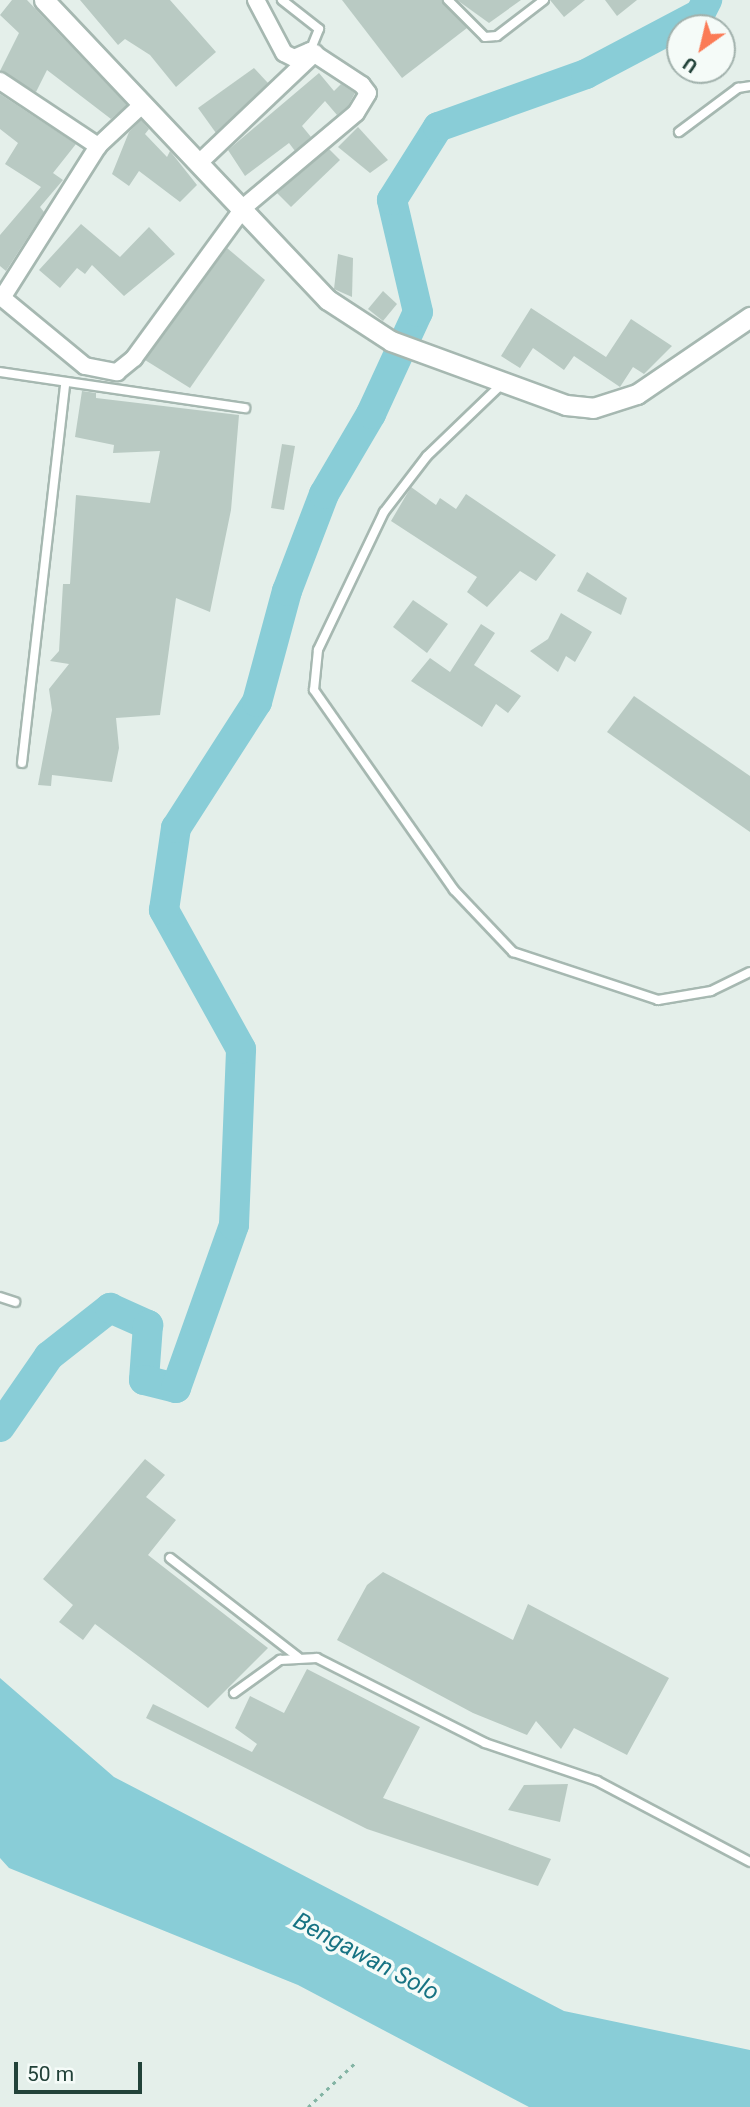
<!DOCTYPE html>
<html>
<head>
<meta charset="utf-8">
<style>
	body { margin:0 }
	#map { position:relative; width:750px; height:2107px; overflow:hidden; background:#e4efea; font-family:Roboto,sans-serif }
	div>[style] { position:absolute }
	.water>* { inset:0; background:#89cdd7 }
	.river>* { height:30px; margin:-15px; padding:0 15px; transform-origin:15px; border-radius:15px; background:#89cdd7 }
	.building>* { inset:0; background:#b9cac3 }
	.path>* { height:2.5px; margin-top:-1.25px; transform-origin:0; background:repeating-linear-gradient(90deg,#83b4a4 0 3.5px,transparent 0 8.5px) }
	.roads { filter:drop-shadow(2px 0 #a6b8b1) drop-shadow(-2px 0 #a6b8b1) drop-shadow(0 2px #a6b8b1) drop-shadow(0 -2px #a6b8b1) }
	.service>* { height:8px; margin:-4px; padding:0 4px; transform-origin:4px; border-radius:4px; background:#fff }
	.minor>* { height:16px; margin:-8px; padding:0 8px; transform-origin:8px; border-radius:8px; background:#fff }
	.tertiary>* { height:19px; margin:-9.5px; padding:0 9.5px; transform-origin:9.5px; border-radius:9.5px; background:#fff }
	span { translate:-50% -50%; white-space:nowrap; text-align:center; line-height:1.15; -webkit-text-stroke:7px #f5fbf8; paint-order:stroke }
	.water-label { font-size:24px; color:#177383; font-style:italic }
	.north { position:absolute; left:666px; top:14px; width:70px; height:70px; box-sizing:border-box; background:#f5fbf8; border:2px solid #a1b1ac; border-radius:50%; rotate:214deg; font-size:19px; font-weight:700; line-height:28px; text-align:center; color:#224239 }
	.north::after { content:''; display:block; margin:auto; width:24px; height:32px; background:#fb7b56; clip-path:polygon(50% 0,100% 100%,50% 72%,0 100%) }
	.scale { position:absolute; left:14px; top:2062px; width:128px; height:32px; box-sizing:border-box; border:4px solid #224239; border-top:0; padding-left:9px; font-size:21px; line-height:24px; white-space:nowrap; color:#224239; -webkit-text-stroke:5px #f5fbf8; paint-order:stroke }
</style>
</head>
<body>
<div id="map">
	<div class="water">
		<i style="clip-path:polygon(0 1678px,114px 1777px,564px 2011px,750px 2050px,750px 2107px,529px 2107px,298px 1985px,9px 1868px,0 1858px)"></i>
	</div>
	<div class="river">
		<i style="left:0;top:1427px;width:86px;rotate:-55.4deg"></i>
		<i style="left:49px;top:1356px;width:78px;rotate:-38.2deg"></i>
		<i style="left:110px;top:1308px;width:42px;rotate:24.1deg"></i>
		<i style="left:148px;top:1325px;width:55px;rotate:94.2deg"></i>
		<i style="left:144px;top:1380px;width:33px;rotate:14deg"></i>
		<i style="left:176px;top:1388px;width:173px;rotate:-70.4deg"></i>
		<i style="left:234px;top:1225px;width:176px;rotate:-87.7deg"></i>
		<i style="left:241px;top:1049px;width:159px;rotate:-119deg"></i>
		<i style="left:164px;top:910px;width:83px;rotate:-81.7deg"></i>
		<i style="left:176px;top:828px;width:150px;rotate:-57.3deg"></i>
		<i style="left:257px;top:702px;width:115px;rotate:-74.9deg"></i>
		<i style="left:287px;top:591px;width:104px;rotate:-69.1deg"></i>
		<i style="left:324px;top:494px;width:93px;rotate:-59.6deg"></i>
		<i style="left:371px;top:414px;width:112px;rotate:-65.3deg"></i>
		<i style="left:418px;top:312px;width:115px;rotate:-103.1deg"></i>
		<i style="left:392px;top:200px;width:86px;rotate:-57.8deg"></i>
		<i style="left:438px;top:127px;width:157px;rotate:-19.7deg"></i>
		<i style="left:586px;top:74px;width:129px;rotate:-27.8deg"></i>
		<i style="left:700px;top:14px;width:16px;rotate:-63deg"></i>
	</div>
	<div class="building">
		<i style="clip-path:polygon(12px 0,27px 0,127px 105px,111px 119px,47px 70px,36px 92px,0 71px,19px 33px,0 15px)"></i>
		<i style="clip-path:polygon(80px 0,170px 0,216px 52px,176px 87px,150px 55px,125px 39px,118px 45px)"></i>
		<i style="clip-path:polygon(342px 0,442px 0,467px 28px,402px 78px)"></i>
		<i style="clip-path:polygon(457px 0,521px 0,489px 23px)"></i>
		<i style="clip-path:polygon(550px 0,585px 0,564px 17px)"></i>
		<i style="clip-path:polygon(605px 0,637px 0,617px 16px)"></i>
		<i style="clip-path:polygon(254px 68px,268px 83px,216px 133px,198px 108px)"></i>
		<i style="clip-path:polygon(319px 73px,334px 91px,341px 84px,355px 93px,348px 106px,337px 115px,325px 101px,302px 126px,311px 137px,295px 151px,289px 143px,245px 176px,228px 150px)"></i>
		<i style="clip-path:polygon(0 94px,76px 144px,53px 173px,63px 180px,40px 207px,44px 212px,6px 271px,0 266px,0 235px,41px 187px,5px 164px,18px 143px,0 129px)"></i>
		<i style="clip-path:polygon(141px 120px,149px 129px,145px 134px,167px 157px,170px 151px,197px 185px,180px 202px,139px 171px,129px 186px,112px 174px,129px 132px)"></i>
		<i style="clip-path:polygon(358px 127px,388px 160px,370px 173px,338px 147px)"></i>
		<i style="clip-path:polygon(329px 149px,340px 160px,291px 207px,277px 193px)"></i>
		<i style="clip-path:polygon(81px 224px,120px 257px,149px 227px,175px 254px,124px 296px,92px 265px,85px 274px,77px 268px,60px 288px,39px 270px)"></i>
		<i style="clip-path:polygon(227px 248px,265px 280px,190px 388px,145px 360px)"></i>
		<i style="clip-path:polygon(338px 254px,353px 258px,352px 297px,334px 289px)"></i>
		<i style="clip-path:polygon(383px 291px,397px 304px,383px 321px,368px 309px)"></i>
		<i style="clip-path:polygon(531px 308px,606px 357px,631px 319px,672px 346px,644px 374px,633px 367px,620px 387px,574px 356px,564px 370px,533px 348px,520px 368px,501px 356px)"></i>
		<i style="clip-path:polygon(82px 391px,96px 393px,96px 398px,239px 415px,231px 510px,210px 612px,176px 598px,160px 715px,116px 718px,119px 748px,112px 782px,52px 775px,51px 786px,38px 785px,52px 710px,49px 689px,69px 664px,50px 661px,59px 651px,63px 584px,70px 584px,76px 495px,150px 503px,160px 451px,113px 453px,114px 445px,75px 437px)"></i>
		<i style="clip-path:polygon(282px 444px,295px 446px,284px 510px,271px 508px)"></i>
		<i style="clip-path:polygon(411px 487px,436px 505px,440px 498px,456px 509px,466px 494px,556px 555px,536px 581px,520px 571px,487px 607px,467px 592px,477px 577px,391px 521px)"></i>
		<i style="clip-path:polygon(587px 572px,627px 598px,621px 615px,577px 591px)"></i>
		<i style="clip-path:polygon(413px 600px,448px 624px,427px 653px,393px 627px)"></i>
		<i style="clip-path:polygon(561px 613px,592px 632px,575px 662px,566px 656px,558px 672px,530px 651px,548px 639px)"></i>
		<i style="clip-path:polygon(481px 624px,495px 633px,474px 665px,521px 696px,508px 713px,496px 704px,482px 727px,411px 681px,430px 658px,450px 672px)"></i>
		<i style="clip-path:polygon(634px 696px,750px 776px,750px 832px,607px 732px)"></i>
		<i style="clip-path:polygon(145px 1459px,165px 1475px,146px 1497px,176px 1520px,148px 1555px,268px 1648px,208px 1708px,95px 1624px,83px 1640px,59px 1622px,73px 1605px,43px 1579px)"></i>
		<i style="clip-path:polygon(383px 1572px,513px 1640px,528px 1604px,669px 1678px,627px 1755px,574px 1728px,561px 1749px,536px 1721px,527px 1735px,473px 1713px,337px 1640px,367px 1585px)"></i>
		<i style="clip-path:polygon(307px 1669px,420px 1727px,383px 1798px,551px 1859px,538px 1886px,367px 1829px,146px 1718px,153px 1704px,252px 1752px,257px 1744px,235px 1728px,250px 1696px,284px 1713px)"></i>
		<i style="clip-path:polygon(568px 1784px,560px 1822px,508px 1810px,524px 1785px)"></i>
	</div>
	<div class="path">
		<i style="left:308px;top:2107px;width:63px;rotate:-43.1deg"></i>
	</div>
	<div class="roads">
		<div class="service">
			<i style="left:282px;top:0;width:47px;rotate:38.1deg"></i>
			<i style="left:319px;top:29px;width:24px;rotate:112deg"></i>
			<i style="left:448px;top:0;width:52px;rotate:45deg"></i>
			<i style="left:485px;top:37px;width:12px;rotate:-5deg"></i>
			<i style="left:497px;top:36px;width:59px;rotate:-37.5deg"></i>
			<i style="left:679px;top:132px;width:74px;rotate:-36.7deg"></i>
			<i style="left:738px;top:88px;width:12px;rotate:-9deg"></i>
			<i style="left:0;top:372px;width:248px;rotate:8.4deg"></i>
			<i style="left:504px;top:382px;width:107px;rotate:136.1deg"></i>
			<i style="left:427px;top:456px;width:71px;rotate:127.5deg"></i>
			<i style="left:384px;top:512px;width:153px;rotate:115.6deg"></i>
			<i style="left:318px;top:650px;width:40px;rotate:95.7deg"></i>
			<i style="left:314px;top:690px;width:244px;rotate:55deg"></i>
			<i style="left:454px;top:890px;width:86px;rotate:46.4deg"></i>
			<i style="left:513px;top:952px;width:153px;rotate:18.3deg"></i>
			<i style="left:658px;top:1000px;width:54px;rotate:-9.6deg"></i>
			<i style="left:711px;top:991px;width:43px;rotate:-26deg"></i>
			<i style="left:22px;top:763px;width:381px;rotate:-83.5deg"></i>
			<i style="left:0;top:1297px;width:16px;rotate:18deg"></i>
			<i style="left:170px;top:1558px;width:162px;rotate:37.7deg"></i>
			<i style="left:234px;top:1693px;width:57px;rotate:-35.7deg"></i>
			<i style="left:280px;top:1660px;width:37px;rotate:-3deg"></i>
			<i style="left:317px;top:1658px;width:188px;rotate:26.8deg"></i>
			<i style="left:485px;top:1743px;width:118px;rotate:18.7deg"></i>
			<i style="left:597px;top:1781px;width:173px;rotate:27.9deg"></i>
		</div>
		<div class="minor">
			<i style="left:0;top:81px;width:118px;rotate:33.6deg"></i>
			<i style="left:201px;top:161px;width:157px;rotate:-43.5deg"></i>
			<i style="left:0;top:296px;width:110px;rotate:39.5deg"></i>
			<i style="left:85px;top:366px;width:33px;rotate:11deg"></i>
			<i style="left:117px;top:372px;width:22px;rotate:-39deg"></i>
			<i style="left:134px;top:358px;width:187px;rotate:-53.9deg"></i>
			<i style="left:244px;top:207px;width:146px;rotate:-40deg"></i>
			<i style="left:356px;top:113px;width:23px;rotate:-59deg"></i>
			<i style="left:368px;top:93px;width:10px;rotate:-127deg"></i>
			<i style="left:362px;top:85px;width:62px;rotate:-146.8deg"></i>
			<i style="left:310px;top:51px;width:17px;rotate:156deg"></i>
			<i style="left:294px;top:58px;width:11px;rotate:-153deg"></i>
			<i style="left:284px;top:53px;width:60px;rotate:-117.8deg"></i>
			<i style="left:2px;top:298px;width:180px;rotate:-57.7deg"></i>
			<i style="left:98px;top:146px;width:62px;rotate:-43deg"></i>
		</div>
		<div class="tertiary">
			<i style="left:44px;top:0;width:413px;rotate:46.6deg"></i>
			<i style="left:328px;top:300px;width:75px;rotate:33.1deg"></i>
			<i style="left:391px;top:341px;width:186px;rotate:20.1deg"></i>
			<i style="left:566px;top:405px;width:27px;rotate:6deg"></i>
			<i style="left:593px;top:408px;width:46px;rotate:-17.7deg"></i>
			<i style="left:637px;top:394px;width:137px;rotate:-34.3deg"></i>
		</div>
	</div>
	<div class="water-label">
		<span style="left:366px;top:1957px;rotate:28deg">Bengawan Solo</span>
	</div>
	<div class="north">U</div>
	<div class="scale">50 m</div>
</div>
</body>
</html>
